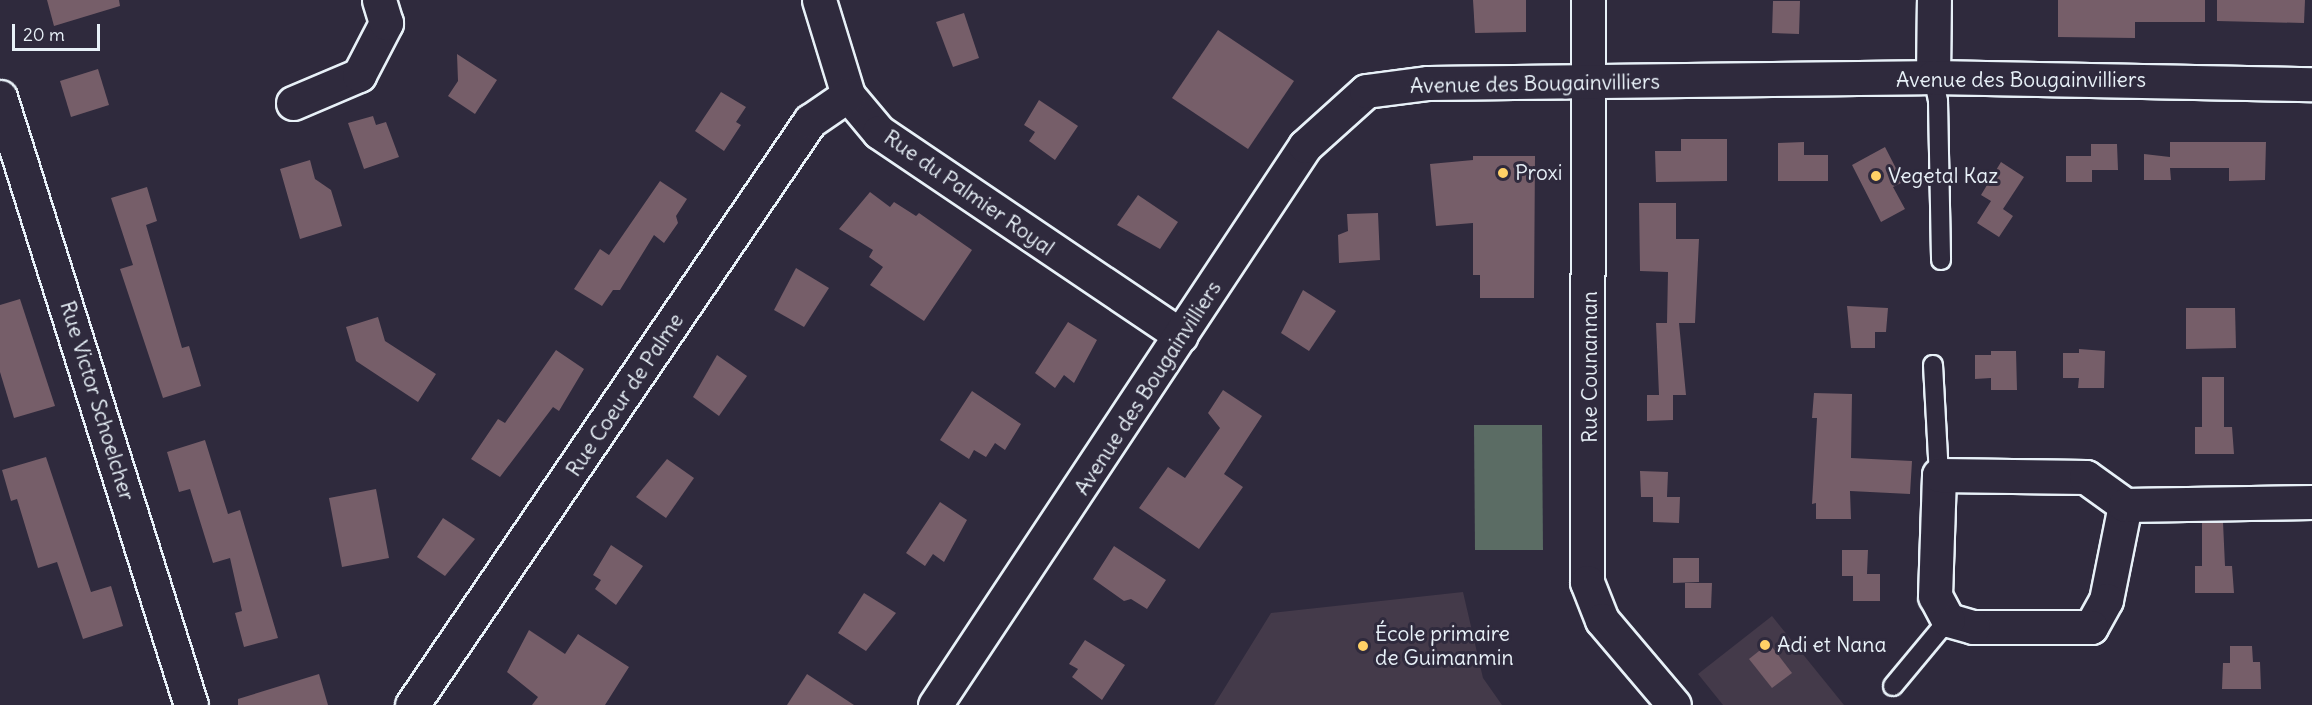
<!DOCTYPE html>
<html>
<head>
<meta charset="utf-8">
<style>
	body { margin:0 }
	#map { position:relative; width:2312px; height:705px; overflow:hidden; background:#2f2a3d; font-family:Delius,sans-serif }
	div>[style] { position:absolute }
	.built>* { inset:0; background:#443a4a }
	.green>* { inset:0; background:#5b6c64 }
	.building>* { inset:0; background:#765e69 }
	.roads { filter:drop-shadow(2px 0 #e8f1f8) drop-shadow(-2px 0 #e8f1f8) drop-shadow(0 2px #e8f1f8) drop-shadow(0 -2px #e8f1f8) }
	.lane>* { height:18px; margin:-9px; padding:0 9px; transform-origin:9px; border-radius:9px; background:#2f2a3d }
	.street>* { height:33px; margin:-16.5px; padding:0 16.5px; transform-origin:16.5px; border-radius:16.5px; background:#2f2a3d }
	.dots>* { width:16px; height:16px; translate:-50% -50%; box-sizing:border-box; border:3px solid #2f2a3d; border-radius:50% }
	span { translate:-50% -50%; white-space:nowrap; text-align:center; line-height:1.15; -webkit-text-stroke:6px #2f2a3d; paint-order:stroke }
	.street-label { font-size:21px; color:#e8f1f8 }
	.poi-label { font-size:21px; color:#e8f1f8 }
	.left { translate:0 -50%; text-align:left }
	.scale { position:absolute; left:12px; top:24px; width:88px; height:27px; box-sizing:border-box; border:3px solid #e8f1f8; border-top:0; padding-left:8px; font-size:18px; line-height:21px; white-space:nowrap; color:#e8f1f8; -webkit-text-stroke:4px #2f2a3d; paint-order:stroke }
</style>
</head>
<body>
<div id="map">
	<div class="built">
		<i style="clip-path:polygon(1463px 592px,1483px 678px,1502px 705px,1214px 705px,1271px 613px)"></i>
		<i style="clip-path:polygon(1772px 616px,1844px 705px,1723px 705px,1698px 674px)"></i>
	</div>
	<div class="green">
		<i style="clip-path:polygon(1474px 425px,1542px 425px,1543px 550px,1475px 550px)"></i>
	</div>
	<div class="building">
		<i style="clip-path:polygon(47px 0,119px 0,120px 6px,54px 26px)"></i>
		<i style="clip-path:polygon(1473px 0,1526px 0,1526px 32px,1475px 33px)"></i>
		<i style="clip-path:polygon(2058px 0,2205px 0,2205px 22px,2135px 22px,2135px 38px,2058px 37px)"></i>
		<i style="clip-path:polygon(2217px 0,2305px 0,2304px 23px,2217px 21px)"></i>
		<i style="clip-path:polygon(1773px 1px,1800px 1px,1799px 34px,1772px 33px)"></i>
		<i style="clip-path:polygon(964px 13px,979px 58px,953px 67px,936px 22px)"></i>
		<i style="clip-path:polygon(1218px 30px,1294px 81px,1248px 149px,1172px 98px)"></i>
		<i style="clip-path:polygon(457px 54px,497px 80px,475px 114px,448px 96px,458px 81px)"></i>
		<i style="clip-path:polygon(98px 69px,109px 105px,71px 117px,60px 81px)"></i>
		<i style="clip-path:polygon(721px 92px,746px 107px,736px 122px,741px 125px,724px 151px,695px 131px)"></i>
		<i style="clip-path:polygon(1039px 100px,1078px 126px,1055px 160px,1029px 141px,1035px 132px,1024px 125px)"></i>
		<i style="clip-path:polygon(373px 116px,376px 125px,386px 122px,399px 157px,364px 169px,348px 123px)"></i>
		<i style="clip-path:polygon(1681px 139px,1727px 139px,1727px 181px,1656px 182px,1655px 151px,1681px 151px)"></i>
		<i style="clip-path:polygon(1804px 142px,1804px 155px,1828px 155px,1828px 181px,1778px 181px,1778px 143px)"></i>
		<i style="clip-path:polygon(2170px 142px,2266px 142px,2265px 180px,2229px 181px,2229px 168px,2170px 168px,2171px 180px,2144px 180px,2144px 154px,2170px 157px)"></i>
		<i style="clip-path:polygon(2091px 144px,2117px 144px,2118px 170px,2092px 170px,2092px 182px,2066px 182px,2066px 156px,2091px 156px)"></i>
		<i style="clip-path:polygon(1885px 147px,1903px 182px,1893px 187px,1905px 209px,1881px 222px,1852px 165px)"></i>
		<i style="clip-path:polygon(1473px 156px,1535px 156px,1534px 298px,1480px 298px,1480px 275px,1473px 275px,1473px 223px,1436px 226px,1430px 164px,1473px 160px)"></i>
		<i style="clip-path:polygon(310px 160px,315px 179px,331px 190px,342px 226px,300px 239px,280px 169px)"></i>
		<i style="clip-path:polygon(2001px 162px,2024px 177px,2003px 209px,2013px 216px,1999px 237px,1977px 223px,1991px 201px,1981px 195px)"></i>
		<i style="clip-path:polygon(660px 181px,687px 199px,676px 216px,678px 223px,664px 243px,654px 235px,620px 290px,613px 290px,602px 306px,574px 289px,600px 249px,609px 255px)"></i>
		<i style="clip-path:polygon(147px 187px,157px 221px,146px 225px,182px 348px,189px 346px,201px 386px,163px 398px,120px 269px,133px 265px,111px 198px)"></i>
		<i style="clip-path:polygon(870px 192px,890px 207px,894px 202px,916px 216px,919px 213px,972px 250px,924px 321px,870px 285px,883px 267px,869px 257px,873px 250px,839px 229px)"></i>
		<i style="clip-path:polygon(1138px 195px,1178px 222px,1160px 249px,1117px 225px)"></i>
		<i style="clip-path:polygon(1639px 203px,1676px 203px,1676px 239px,1699px 239px,1695px 323px,1679px 323px,1686px 395px,1673px 395px,1673px 420px,1647px 421px,1647px 395px,1659px 395px,1656px 323px,1667px 323px,1668px 272px,1640px 271px)"></i>
		<i style="clip-path:polygon(1378px 213px,1380px 260px,1339px 263px,1338px 235px,1348px 231px,1347px 214px)"></i>
		<i style="clip-path:polygon(796px 268px,829px 288px,804px 327px,774px 310px)"></i>
		<i style="clip-path:polygon(1303px 290px,1336px 311px,1309px 351px,1281px 333px)"></i>
		<i style="clip-path:polygon(20px 299px,55px 406px,14px 418px,0 372px,0 305px)"></i>
		<i style="clip-path:polygon(1847px 306px,1888px 308px,1886px 332px,1875px 332px,1875px 348px,1851px 348px)"></i>
		<i style="clip-path:polygon(2186px 308px,2235px 308px,2236px 348px,2186px 349px)"></i>
		<i style="clip-path:polygon(378px 317px,385px 341px,436px 374px,418px 402px,356px 361px,346px 327px)"></i>
		<i style="clip-path:polygon(1068px 322px,1097px 340px,1074px 383px,1064px 375px,1055px 388px,1035px 373px)"></i>
		<i style="clip-path:polygon(2079px 349px,2105px 351px,2104px 388px,2078px 388px,2079px 378px,2063px 378px,2063px 353px,2079px 353px)"></i>
		<i style="clip-path:polygon(556px 350px,584px 369px,559px 411px,553px 407px,500px 477px,471px 459px,498px 419px,505px 423px)"></i>
		<i style="clip-path:polygon(1991px 351px,2016px 351px,2017px 390px,1991px 390px,1991px 378px,1975px 379px,1975px 355px,1991px 355px)"></i>
		<i style="clip-path:polygon(717px 355px,747px 376px,719px 416px,693px 397px)"></i>
		<i style="clip-path:polygon(2202px 377px,2224px 377px,2224px 427px,2232px 427px,2234px 454px,2195px 454px,2195px 427px,2202px 427px)"></i>
		<i style="clip-path:polygon(1223px 390px,1262px 416px,1224px 474px,1243px 487px,1199px 549px,1139px 508px,1168px 467px,1185px 478px,1220px 428px,1208px 413px)"></i>
		<i style="clip-path:polygon(972px 391px,1021px 424px,1005px 450px,995px 443px,986px 457px,974px 450px,969px 459px,940px 440px)"></i>
		<i style="clip-path:polygon(1814px 393px,1852px 394px,1851px 458px,1912px 461px,1910px 494px,1850px 491px,1851px 519px,1816px 519px,1816px 503px,1812px 504px,1817px 418px,1812px 418px)"></i>
		<i style="clip-path:polygon(205px 440px,228px 514px,240px 510px,278px 638px,244px 647px,235px 613px,242px 611px,230px 558px,213px 563px,190px 489px,179px 492px,167px 452px)"></i>
		<i style="clip-path:polygon(46px 457px,91px 592px,111px 586px,123px 626px,83px 639px,57px 562px,38px 568px,17px 499px,11px 501px,2px 470px)"></i>
		<i style="clip-path:polygon(667px 459px,694px 478px,666px 518px,636px 497px)"></i>
		<i style="clip-path:polygon(1640px 471px,1668px 472px,1667px 497px,1680px 497px,1679px 523px,1653px 522px,1653px 497px,1641px 497px)"></i>
		<i style="clip-path:polygon(376px 489px,389px 558px,342px 567px,329px 498px)"></i>
		<i style="clip-path:polygon(940px 502px,967px 520px,944px 562px,933px 554px,925px 566px,906px 553px)"></i>
		<i style="clip-path:polygon(443px 518px,475px 539px,445px 576px,417px 557px)"></i>
		<i style="clip-path:polygon(2223px 522px,2225px 566px,2232px 566px,2234px 593px,2195px 593px,2195px 566px,2202px 566px,2202px 523px)"></i>
		<i style="clip-path:polygon(611px 545px,643px 566px,616px 605px,595px 589px,601px 580px,593px 575px)"></i>
		<i style="clip-path:polygon(1114px 546px,1166px 580px,1147px 609px,1131px 599px,1124px 601px,1093px 579px)"></i>
		<i style="clip-path:polygon(1842px 550px,1868px 550px,1867px 574px,1880px 574px,1880px 601px,1853px 601px,1853px 576px,1842px 576px)"></i>
		<i style="clip-path:polygon(1673px 558px,1699px 558px,1699px 582px,1673px 583px)"></i>
		<i style="clip-path:polygon(1685px 583px,1712px 583px,1711px 608px,1685px 608px)"></i>
		<i style="clip-path:polygon(864px 593px,896px 613px,866px 651px,838px 633px)"></i>
		<i style="clip-path:polygon(529px 630px,565px 654px,578px 634px,629px 667px,605px 705px,532px 705px,538px 697px,507px 672px)"></i>
		<i style="clip-path:polygon(1085px 640px,1125px 665px,1102px 700px,1072px 677px,1078px 669px,1069px 664px)"></i>
		<i style="clip-path:polygon(1769px 643px,1792px 673px,1772px 688px,1749px 659px)"></i>
		<i style="clip-path:polygon(2230px 646px,2252px 646px,2253px 662px,2260px 662px,2261px 689px,2222px 689px,2223px 663px,2230px 663px)"></i>
		<i style="clip-path:polygon(319px 674px,328px 705px,238px 705px,238px 699px)"></i>
		<i style="clip-path:polygon(807px 674px,854px 705px,787px 705px)"></i>
	</div>
	<div class="roads">
		<div class="lane">
			<i style="left:1933px;top:77px;width:25px;rotate:78deg"></i>
			<i style="left:1938px;top:101px;width:159px;rotate:88.9deg"></i>
			<i style="left:1933px;top:365px;width:110px;rotate:86.9deg"></i>
			<i style="left:1893px;top:686px;width:86px;rotate:-50.2deg"></i>
		</div>
		<div class="street">
			<i style="left:819px;top:0;width:99px;rotate:73deg"></i>
			<i style="left:848px;top:95px;width:48px;rotate:50deg"></i>
			<i style="left:879px;top:132px;width:364px;rotate:34deg"></i>
			<i style="left:1588px;top:0;width:582px;rotate:90.1deg"></i>
			<i style="left:1587px;top:582px;width:41px;rotate:68.5deg"></i>
			<i style="left:1602px;top:620px;width:111px;rotate:49.7deg"></i>
			<i style="left:1933px;top:77px;width:77px;rotate:-89.3deg"></i>
			<i style="left:0;top:97px;width:637px;rotate:72.56deg"></i>
			<i style="left:293px;top:103px;width:72px;rotate:-23deg"></i>
			<i style="left:359px;top:75px;width:59px;rotate:-62.6deg"></i>
			<i style="left:386px;top:23px;width:24px;rotate:-107deg"></i>
			<i style="left:2125px;top:505px;width:97px;rotate:101.3deg"></i>
			<i style="left:2106px;top:600px;width:31px;rotate:119deg"></i>
			<i style="left:2091px;top:627px;width:118px;rotate:180deg"></i>
			<i style="left:1973px;top:627px;width:26px;rotate:-164deg"></i>
			<i style="left:1948px;top:620px;width:27px;rotate:-118deg"></i>
			<i style="left:1935px;top:596px;width:121px;rotate:-88.1deg"></i>
			<i style="left:1939px;top:475px;width:147px;rotate:0.8deg"></i>
			<i style="left:2086px;top:477px;width:48px;rotate:35.7deg"></i>
			<i style="left:2125px;top:505px;width:187px;rotate:-0.9deg"></i>
			<i style="left:412px;top:705px;width:707px;rotate:-55.73deg"></i>
			<i style="left:810px;top:121px;width:46px;rotate:-34.4deg"></i>
			<i style="left:935px;top:705px;width:670px;rotate:-56.5deg"></i>
			<i style="left:1305px;top:146px;width:82px;rotate:-42deg"></i>
			<i style="left:1366px;top:91px;width:63px;rotate:-7.4deg"></i>
			<i style="left:1428px;top:83px;width:505px;rotate:-0.68deg"></i>
			<i style="left:1933px;top:77px;width:379px;rotate:1.1deg"></i>
		</div>
	</div>
	<div class="dots">
		<i style="left:1503px;top:173px;background:#ffd166"></i>
		<i style="left:1876px;top:176px;background:#ffd166"></i>
		<i style="left:1765px;top:645px;background:#ffd166"></i>
		<i style="left:1363px;top:646px;background:#ffd166"></i>
	</div>
	<div class="street-label">
		<span style="left:2021px;top:80px">Avenue des Bougainvilliers</span>
		<span style="left:1535px;top:84px;rotate:-1deg">Avenue des Bougainvilliers</span>
		<span style="left:969px;top:193px;rotate:35deg">Rue du Palmier Royal</span>
		<span style="left:1590px;top:367px;rotate:-90deg">Rue Counannan</span>
		<span style="left:1148px;top:388px;rotate:-57deg">Avenue des Bougainvilliers</span>
		<span style="left:625px;top:395px;rotate:-56deg">Rue Coeur de Palme</span>
		<span style="left:97px;top:401px;rotate:73deg">Rue Victor Schoelcher</span>
	</div>
	<div class="poi-label">
		<span class="left" style="left:1515px;top:173px">Proxi</span>
		<span class="left" style="left:1888px;top:176px">Vegetal Kaz</span>
		<span class="left" style="left:1375px;top:646px">École primaire<br>de Guimanmin</span>
		<span class="left" style="left:1777px;top:645px">Adi et Nana</span>
	</div>
	<div class="scale">20 m</div>
</div>
</body>
</html>
